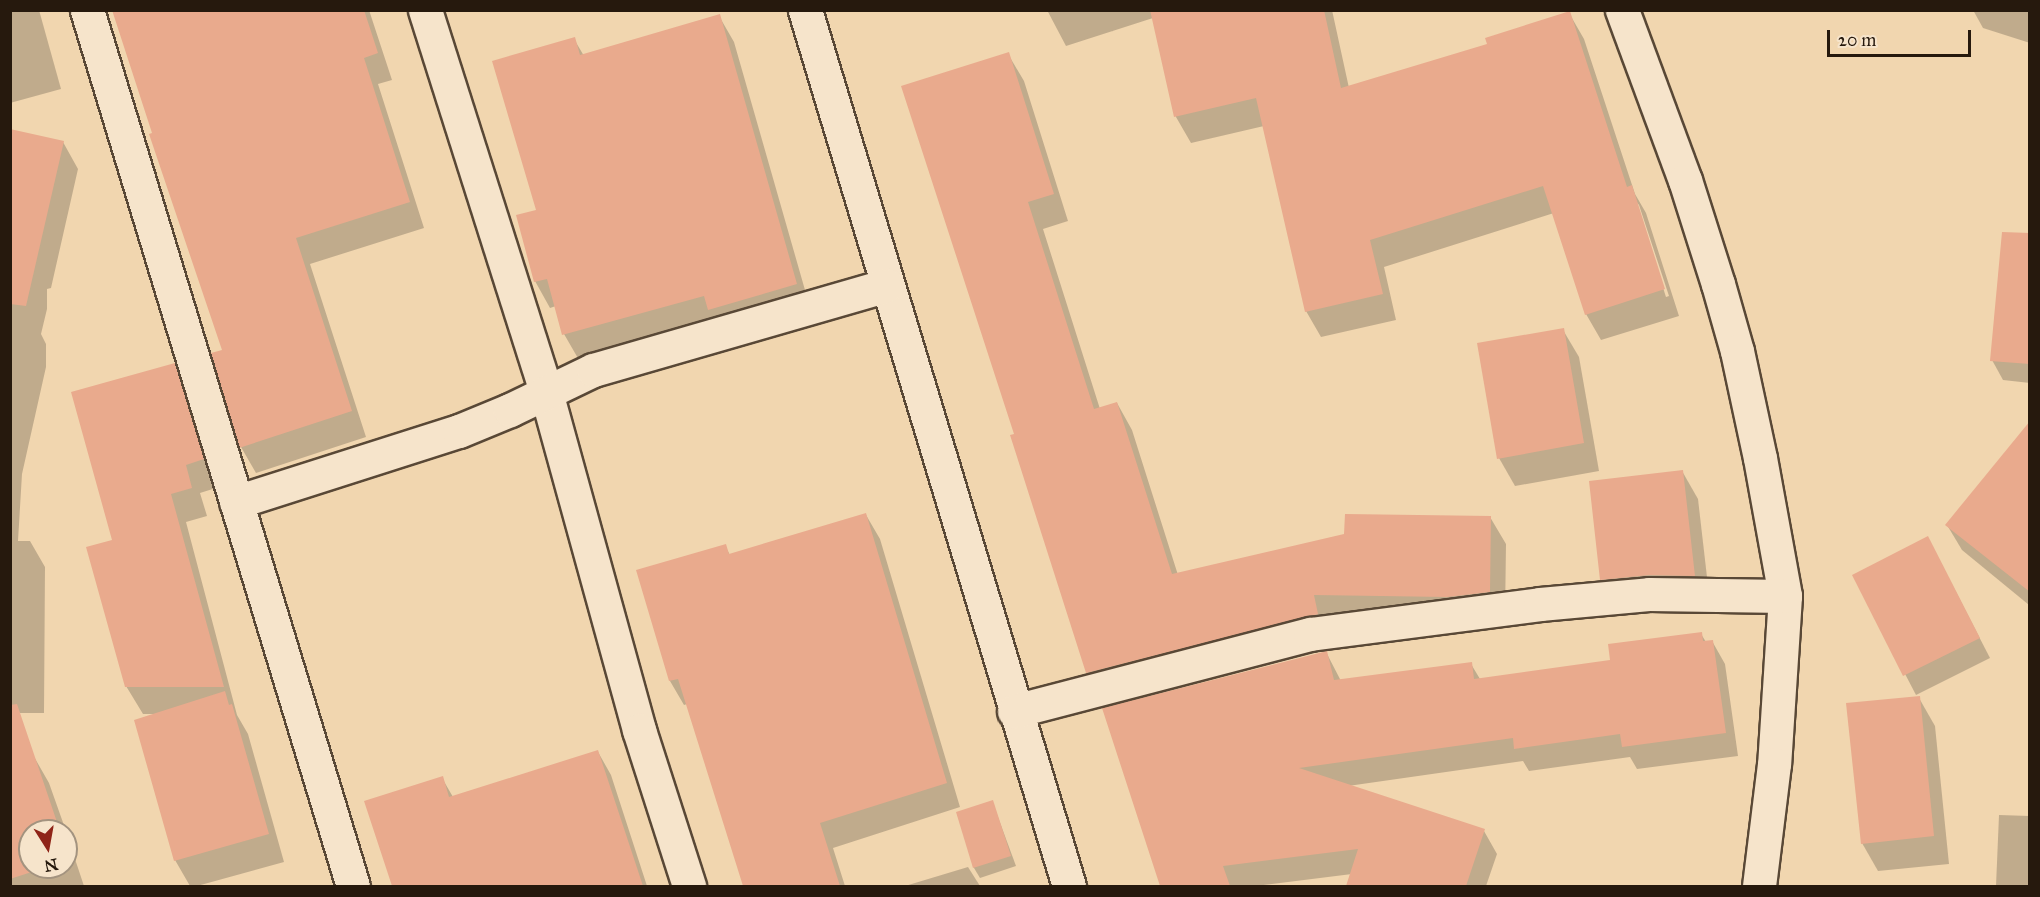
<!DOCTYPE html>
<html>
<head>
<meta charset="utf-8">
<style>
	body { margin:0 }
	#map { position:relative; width:2040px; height:897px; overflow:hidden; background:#f1d6af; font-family:"IM FELL Great Primer",serif }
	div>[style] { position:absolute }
	.shadow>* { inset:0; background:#0003 }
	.building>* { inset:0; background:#e9aa8d }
	.roads { filter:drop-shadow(2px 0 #594836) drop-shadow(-2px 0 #594836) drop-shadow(0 2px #594836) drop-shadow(0 -2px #594836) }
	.minor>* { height:33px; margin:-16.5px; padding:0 16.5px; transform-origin:16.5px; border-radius:16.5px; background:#f6e4cb }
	span { translate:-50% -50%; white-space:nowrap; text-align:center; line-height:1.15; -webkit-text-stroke:4.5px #f6e4cb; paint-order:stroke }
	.frame { position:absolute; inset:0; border:12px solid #26190d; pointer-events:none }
	.north { position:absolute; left:18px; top:819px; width:60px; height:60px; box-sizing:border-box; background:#f6e4cb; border:2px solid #a3937f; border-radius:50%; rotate:169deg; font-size:16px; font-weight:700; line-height:24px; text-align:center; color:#26190d }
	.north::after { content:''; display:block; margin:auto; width:21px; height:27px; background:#8f2418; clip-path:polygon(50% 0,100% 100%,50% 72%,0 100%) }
	.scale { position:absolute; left:1827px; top:30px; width:144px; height:27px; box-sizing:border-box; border:3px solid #26190d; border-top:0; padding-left:8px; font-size:18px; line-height:21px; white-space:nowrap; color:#26190d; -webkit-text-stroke:4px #f6e4cb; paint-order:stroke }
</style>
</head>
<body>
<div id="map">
	<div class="shadow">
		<i style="clip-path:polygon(10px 10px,39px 10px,61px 89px,10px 103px)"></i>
		<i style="clip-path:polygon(114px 10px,369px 10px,392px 80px,378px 84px,424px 228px,310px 264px,366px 437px,256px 473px,241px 447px,224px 351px)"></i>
		<i style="clip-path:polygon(evenodd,1047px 10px,1332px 10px,1349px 88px,1489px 45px,1569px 13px,1584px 39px,1635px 194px,1646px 213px,1679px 316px,1601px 340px,1586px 314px,1554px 213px,1384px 267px,1396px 320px,1321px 337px,1306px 311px,1264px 126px,1191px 143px,1176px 117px,1153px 18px,1066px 46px,1047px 10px,1635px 200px,1639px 205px,1669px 296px,1666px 297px,1635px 200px)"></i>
		<i style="clip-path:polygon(1973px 10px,2030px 10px,2030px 43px,1983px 28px)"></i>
		<i style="clip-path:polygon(719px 16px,734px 42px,811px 311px,579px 360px,564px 334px,556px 306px,550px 308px,535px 281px,538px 211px,574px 39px,584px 56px)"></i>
		<i style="clip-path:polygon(1008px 54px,1024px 81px,1068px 221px,1043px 229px,1100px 409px,1117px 403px,1132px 430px,1178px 575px,1490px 517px,1506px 544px,1505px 618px,1328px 622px,1103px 699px,1087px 672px,1015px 435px)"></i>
		<i style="clip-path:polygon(10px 131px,63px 142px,78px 169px,51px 288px,47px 289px,47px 309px,41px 334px,46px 344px,46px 367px,22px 474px,18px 541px,30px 541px,45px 567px,44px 713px,10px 713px)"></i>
		<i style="clip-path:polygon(2030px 250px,2030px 383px,2003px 380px,1992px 360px)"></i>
		<i style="clip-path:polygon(1563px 330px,1579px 357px,1599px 471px,1515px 486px,1499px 458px)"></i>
		<i style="clip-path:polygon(174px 365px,190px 393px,219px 487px,200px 493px,207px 516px,186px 522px,237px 715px,248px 734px,284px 862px,197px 886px,190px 886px,175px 860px,155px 714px,143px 714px,126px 686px,114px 541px)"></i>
		<i style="clip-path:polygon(2030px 448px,2029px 605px,1962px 550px,1947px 525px)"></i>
		<i style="clip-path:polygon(1682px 471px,1698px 499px,1710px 603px,1618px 607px,1602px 579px)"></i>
		<i style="clip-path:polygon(866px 515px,880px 539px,960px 807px,833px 848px,845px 886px,744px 886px,687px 704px,684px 705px,670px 681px,638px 571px,725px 546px,730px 555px)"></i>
		<i style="clip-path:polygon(1928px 538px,1990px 658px,1916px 695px,1854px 576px)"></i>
		<i style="clip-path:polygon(1701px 634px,1706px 642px,1712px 641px,1725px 664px,1738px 756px,1637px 769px,1630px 757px,1529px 771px,1523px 761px,1348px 786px,1484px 831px,1497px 854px,1486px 886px,1348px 886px,1352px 874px,1255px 886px,1161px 886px,1104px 709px,1326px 652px,1341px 681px,1471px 664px,1480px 679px,1611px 661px)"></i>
		<i style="clip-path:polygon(1919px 698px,1935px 726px,1949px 864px,1878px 871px,1862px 843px)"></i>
		<i style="clip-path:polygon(598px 752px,611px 775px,647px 886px,393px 886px,366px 802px,442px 778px,453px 797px)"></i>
		<i style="clip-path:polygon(33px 755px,49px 783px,66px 831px,30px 831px,30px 867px,66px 867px,66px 832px,84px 886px,10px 886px,10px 762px)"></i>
		<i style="clip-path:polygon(992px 801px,1016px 866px,980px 878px,974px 868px,957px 813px)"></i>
		<i style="clip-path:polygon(1999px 815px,2030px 816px,2030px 886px,1996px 886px)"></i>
		<i style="clip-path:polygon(968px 867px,980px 886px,905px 886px)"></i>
	</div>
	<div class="building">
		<i style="clip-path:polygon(112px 10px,364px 10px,378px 53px,364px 58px,410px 202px,296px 238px,352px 411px,239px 448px,211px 353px,222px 350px,149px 134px,152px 133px)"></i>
		<i style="clip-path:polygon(1150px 10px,1324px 10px,1341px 88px,1487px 44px,1485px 38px,1570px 11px,1627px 187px,1632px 185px,1665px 289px,1585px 315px,1543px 186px,1370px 240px,1383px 294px,1305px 312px,1256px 98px,1174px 117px)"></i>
		<i style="clip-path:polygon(720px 14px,797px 284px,708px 310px,704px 296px,562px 335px,547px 279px,534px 282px,516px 215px,536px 210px,492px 61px,575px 37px,580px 55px)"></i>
		<i style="clip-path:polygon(1009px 52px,1054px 194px,1028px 202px,1094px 409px,1117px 402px,1172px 574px,1344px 534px,1345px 514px,1491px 516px,1490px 592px,1447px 597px,1314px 595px,1318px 614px,1086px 673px,1010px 435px,1014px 434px,901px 86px)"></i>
		<i style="clip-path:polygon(10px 129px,64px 141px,26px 306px,10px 304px)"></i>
		<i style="clip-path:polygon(2002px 232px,2030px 233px,2030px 364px,1990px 361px)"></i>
		<i style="clip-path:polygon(1564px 328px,1584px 443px,1497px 459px,1477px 343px)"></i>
		<i style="clip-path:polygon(175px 363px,204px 459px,186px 465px,192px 488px,171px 494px,224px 687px,125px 687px,86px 547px,112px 540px,71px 392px)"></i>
		<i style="clip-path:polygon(2030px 421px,2030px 592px,1945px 525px)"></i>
		<i style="clip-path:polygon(1683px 470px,1695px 576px,1649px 575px,1600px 580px,1589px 481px)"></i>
		<i style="clip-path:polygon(866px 513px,947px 783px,820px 823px,840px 886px,743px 886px,678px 679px,669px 681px,636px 570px,726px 544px,729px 554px)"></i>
		<i style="clip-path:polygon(1928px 536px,1980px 638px,1903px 676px,1852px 575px)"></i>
		<i style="clip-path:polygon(1702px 632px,1703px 641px,1713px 640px,1726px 733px,1622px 747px,1620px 734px,1514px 749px,1513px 738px,1299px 768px,1485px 829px,1466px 886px,1346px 886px,1358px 849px,1223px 866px,1230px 886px,1160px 886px,1102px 708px,1327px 651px,1334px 680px,1472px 662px,1474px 679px,1610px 660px,1608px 644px)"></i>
		<i style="clip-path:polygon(225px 691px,229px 705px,232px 704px,269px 834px,174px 861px,134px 720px)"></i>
		<i style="clip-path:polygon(1920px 696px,1934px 836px,1861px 844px,1846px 703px)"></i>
		<i style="clip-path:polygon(17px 704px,60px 831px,30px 831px,30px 867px,47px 867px,10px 879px,10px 705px)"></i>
		<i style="clip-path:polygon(598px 750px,643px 886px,392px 886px,364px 801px,443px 776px,449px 797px)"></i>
		<i style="clip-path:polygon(993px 800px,1011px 856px,973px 868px,956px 812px)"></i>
	</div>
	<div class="roads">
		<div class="minor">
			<i style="left:87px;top:10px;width:915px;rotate:73.11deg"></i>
			<i style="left:425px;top:10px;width:401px;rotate:72.4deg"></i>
			<i style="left:546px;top:392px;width:351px;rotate:74.6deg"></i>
			<i style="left:639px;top:730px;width:164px;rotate:72.2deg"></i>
			<i style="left:805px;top:10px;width:915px;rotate:73.23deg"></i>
			<i style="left:1622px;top:10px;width:181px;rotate:69.7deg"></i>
			<i style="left:1685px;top:180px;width:109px;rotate:72.4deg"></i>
			<i style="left:1718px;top:284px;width:70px;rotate:74.2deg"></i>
			<i style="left:1737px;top:351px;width:109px;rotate:77.9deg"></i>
			<i style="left:1760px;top:458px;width:140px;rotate:79.7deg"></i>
			<i style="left:1785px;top:596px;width:168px;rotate:93.7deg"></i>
			<i style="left:1774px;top:764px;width:123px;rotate:97deg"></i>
			<i style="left:236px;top:502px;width:234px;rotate:-17.7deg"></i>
			<i style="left:459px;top:431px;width:55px;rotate:-22.4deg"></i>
			<i style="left:510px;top:410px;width:92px;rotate:-25.7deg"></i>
			<i style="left:593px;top:370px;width:306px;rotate:-16.1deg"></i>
			<i style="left:1014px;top:711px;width:306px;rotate:-14.6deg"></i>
			<i style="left:1310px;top:634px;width:232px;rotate:-7.4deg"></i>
			<i style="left:1540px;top:604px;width:109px;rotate:-5.2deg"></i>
			<i style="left:1649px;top:594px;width:136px;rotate:0.8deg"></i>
		</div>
	</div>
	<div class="frame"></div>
	<div class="north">N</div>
	<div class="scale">20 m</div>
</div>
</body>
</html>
